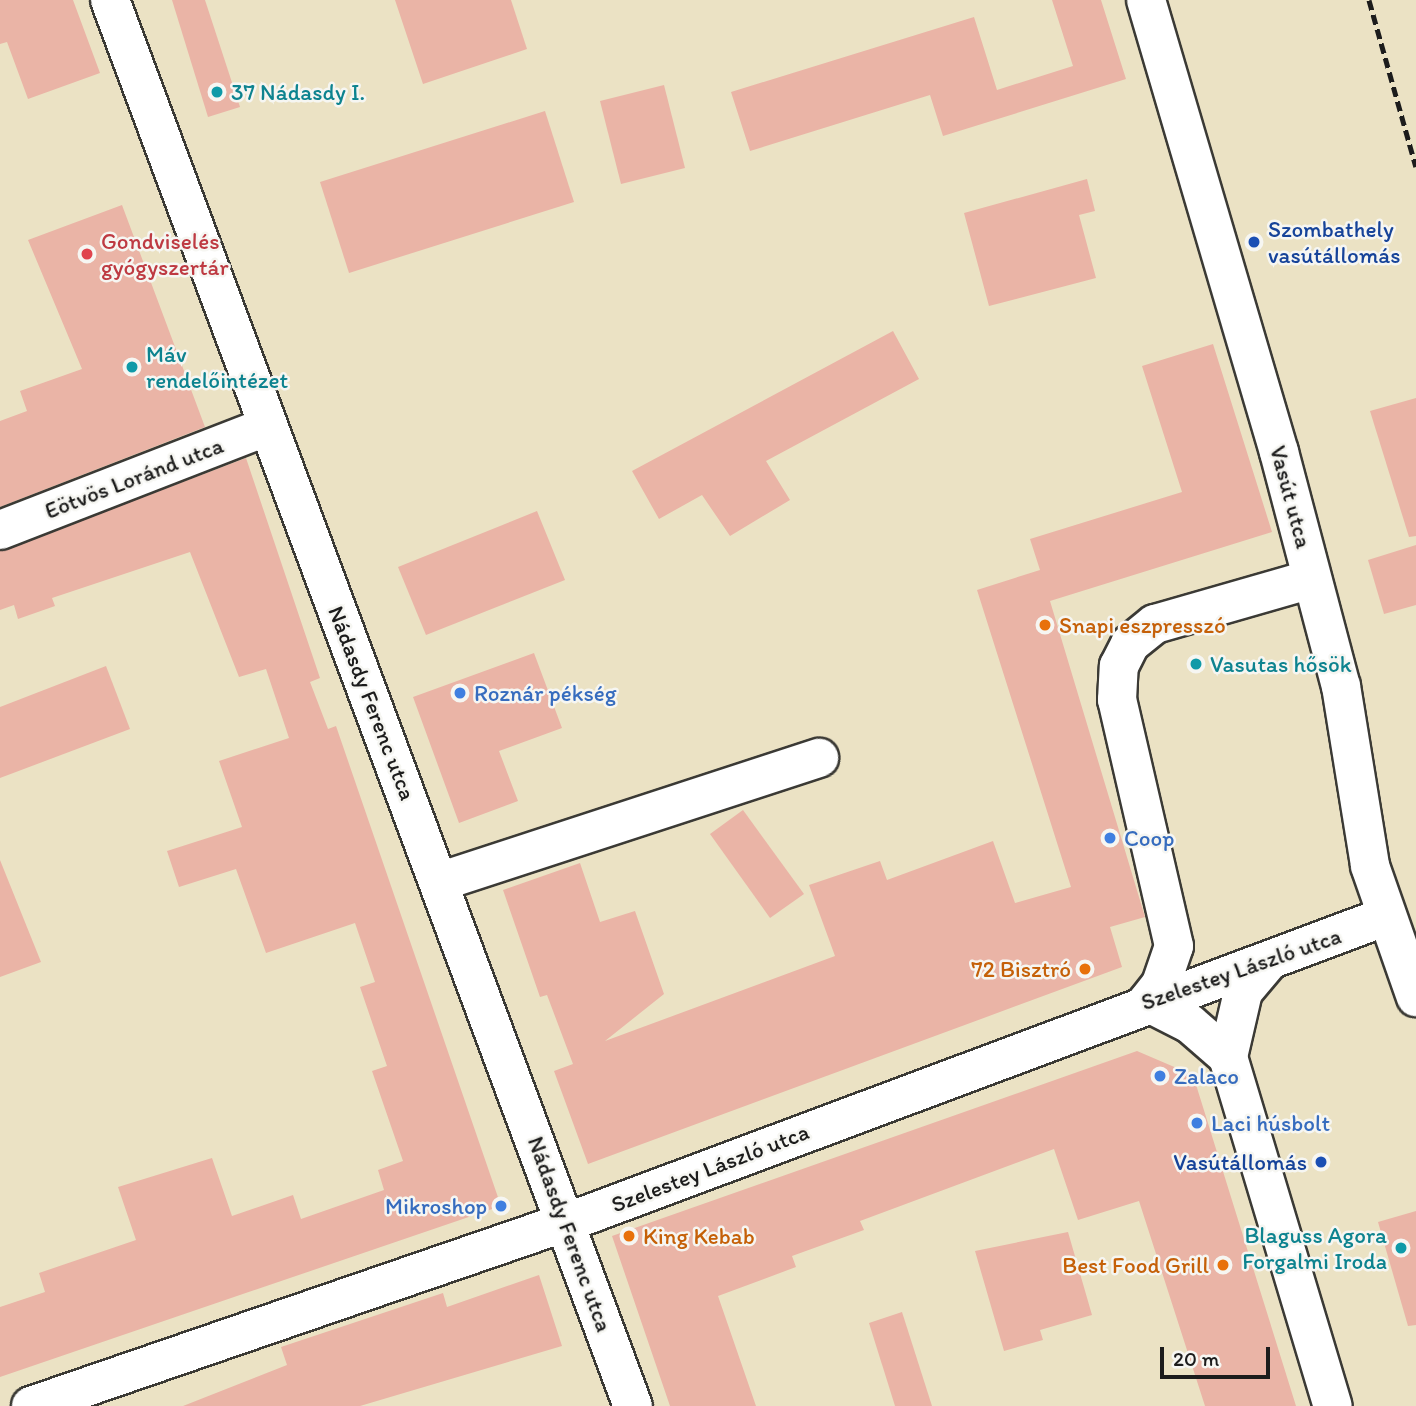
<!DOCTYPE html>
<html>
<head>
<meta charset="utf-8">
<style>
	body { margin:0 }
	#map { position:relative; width:1416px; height:1406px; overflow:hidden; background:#ebe2c4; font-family:Itim,sans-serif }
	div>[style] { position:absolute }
	.building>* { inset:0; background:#eab4a6 }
	.roads { filter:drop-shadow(2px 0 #3b3a35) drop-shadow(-2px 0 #3b3a35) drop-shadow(0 2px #3b3a35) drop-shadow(0 -2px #3b3a35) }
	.minor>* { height:38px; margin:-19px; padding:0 19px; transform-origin:19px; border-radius:19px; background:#fff }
	.tertiary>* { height:38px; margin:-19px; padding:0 19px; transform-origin:19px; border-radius:19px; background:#fff }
	.rail>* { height:5px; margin-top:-2.5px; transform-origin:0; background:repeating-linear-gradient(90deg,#1c1c1c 0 10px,transparent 0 15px) }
	.dots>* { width:19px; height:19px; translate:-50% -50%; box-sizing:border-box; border:4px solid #f6f6f2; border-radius:50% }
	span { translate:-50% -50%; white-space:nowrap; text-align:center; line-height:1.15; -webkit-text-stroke:5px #f6f6f2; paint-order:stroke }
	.culture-label { font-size:23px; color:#0d838f }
	.left { translate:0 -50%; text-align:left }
	.right { translate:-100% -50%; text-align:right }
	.transit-label { font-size:23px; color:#164399 }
	.health-label { font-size:23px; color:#be3a42 }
	.street-label { font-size:23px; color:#1c1c1c }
	.food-label { font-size:23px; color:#c56008 }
	.shop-label { font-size:23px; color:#366cbe }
	.scale { position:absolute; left:1160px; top:1347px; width:110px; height:32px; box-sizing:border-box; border:4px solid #1c1c1c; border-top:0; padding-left:9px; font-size:21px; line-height:24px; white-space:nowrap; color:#1c1c1c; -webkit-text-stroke:5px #f6f6f2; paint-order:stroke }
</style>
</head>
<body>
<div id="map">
	<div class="building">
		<i style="clip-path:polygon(0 0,73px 0,100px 73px,28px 99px,7px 42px,0 44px)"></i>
		<i style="clip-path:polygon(172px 0,205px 0,240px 107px,208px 117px)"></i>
		<i style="clip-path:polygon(395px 0,511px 0,527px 49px,423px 84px)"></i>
		<i style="clip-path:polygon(1052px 0,1101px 0,1126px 79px,943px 136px,930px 95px,750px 151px,731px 92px,974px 17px,997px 90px,1073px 66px)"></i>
		<i style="clip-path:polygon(664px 85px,685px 168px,621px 184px,600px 101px)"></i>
		<i style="clip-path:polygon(545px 111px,574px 202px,349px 273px,320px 182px)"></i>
		<i style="clip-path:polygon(1087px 179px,1095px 211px,1079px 215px,1096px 278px,989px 306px,964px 213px)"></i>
		<i style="clip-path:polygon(122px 205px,205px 427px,0 507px,0 421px,27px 411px,20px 391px,82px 369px,28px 240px)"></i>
		<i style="clip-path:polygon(893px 331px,919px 379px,766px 461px,790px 500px,730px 536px,702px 495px,659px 519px,632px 471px)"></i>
		<i style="clip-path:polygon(1213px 344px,1272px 532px,1050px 601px,1145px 917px,1110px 927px,1122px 967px,588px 1164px,554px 1071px,573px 1064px,547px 995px,540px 997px,503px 890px,580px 863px,600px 922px,635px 911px,664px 994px,605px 1041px,835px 956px,809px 885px,880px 861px,887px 880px,993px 841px,1015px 903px,1071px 887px,977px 590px,1040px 570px,1030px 539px,1182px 492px,1142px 366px)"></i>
		<i style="clip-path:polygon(1416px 398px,1416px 536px,1409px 537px,1370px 411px)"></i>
		<i style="clip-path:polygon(246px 458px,320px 678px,310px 682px,328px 729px,336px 726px,501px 1206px,0 1377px,0 1307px,45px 1292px,39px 1273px,136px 1240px,118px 1187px,212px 1158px,232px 1216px,293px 1195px,301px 1219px,384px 1190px,378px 1170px,403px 1161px,372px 1071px,387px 1066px,360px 987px,375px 982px,355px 923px,266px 953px,236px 869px,179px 887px,167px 851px,242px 827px,219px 761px,289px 738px,266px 669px,239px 677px,190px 552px,52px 598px,55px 606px,18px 619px,14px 605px,0 610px,0 551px)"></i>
		<i style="clip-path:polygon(537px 511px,565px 580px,426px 635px,398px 567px)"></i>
		<i style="clip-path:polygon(1416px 545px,1416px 605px,1384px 614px,1368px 560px)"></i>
		<i style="clip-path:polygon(534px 653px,562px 728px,499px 751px,518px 801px,459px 823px,413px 697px)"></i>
		<i style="clip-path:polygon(106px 666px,130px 729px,0 778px,0 707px)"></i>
		<i style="clip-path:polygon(743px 810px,804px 894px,770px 918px,710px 834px)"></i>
		<i style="clip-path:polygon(0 860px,41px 962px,0 977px)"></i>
		<i style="clip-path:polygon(1137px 1051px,1193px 1075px,1296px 1406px,1205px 1406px,1139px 1201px,1078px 1220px,1054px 1149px,860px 1221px,864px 1230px,792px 1256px,796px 1267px,718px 1296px,756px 1406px,670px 1406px,612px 1236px)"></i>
		<i style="clip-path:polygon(1416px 1211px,1416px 1325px,1408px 1326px,1378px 1222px)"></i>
		<i style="clip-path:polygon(1068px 1232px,1092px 1315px,1040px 1330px,1043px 1340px,1004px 1351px,975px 1251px)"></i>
		<i style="clip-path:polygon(539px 1275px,562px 1346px,360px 1406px,183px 1406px,287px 1365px,281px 1347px,443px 1293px,447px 1307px)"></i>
		<i style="clip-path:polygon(902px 1312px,932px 1406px,895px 1406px,869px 1323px)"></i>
	</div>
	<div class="roads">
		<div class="minor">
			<i style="left:1146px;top:0;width:471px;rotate:73.6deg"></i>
			<i style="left:1279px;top:452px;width:242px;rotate:75.2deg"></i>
			<i style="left:1341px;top:686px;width:182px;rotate:80.8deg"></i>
			<i style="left:1370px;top:866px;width:139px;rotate:70.7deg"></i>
			<i style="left:0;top:530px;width:287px;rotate:-21.2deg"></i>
			<i style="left:439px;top:882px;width:400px;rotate:-18.1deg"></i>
			<i style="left:1268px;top:962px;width:39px;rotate:130deg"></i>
			<i style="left:1243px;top:992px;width:67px;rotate:103deg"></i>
			<i style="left:1228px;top:1057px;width:364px;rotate:73.3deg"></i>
			<i style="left:1147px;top:1002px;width:23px;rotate:-52deg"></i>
			<i style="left:1161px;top:984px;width:40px;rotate:-71.1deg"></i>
			<i style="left:1174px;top:946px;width:253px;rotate:-103deg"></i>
			<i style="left:1117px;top:700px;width:34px;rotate:-87deg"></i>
			<i style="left:1119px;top:666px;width:25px;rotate:-63deg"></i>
			<i style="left:1130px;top:644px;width:32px;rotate:-39deg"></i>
			<i style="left:1155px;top:624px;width:163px;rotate:-16deg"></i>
			<i style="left:1147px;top:1002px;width:48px;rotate:27.1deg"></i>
			<i style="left:1190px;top:1024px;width:50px;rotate:41deg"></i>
			<i style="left:31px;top:1406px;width:593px;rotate:-18.98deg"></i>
			<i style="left:592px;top:1213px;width:846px;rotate:-20.49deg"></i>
		</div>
		<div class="tertiary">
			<i style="left:110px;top:0;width:1500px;rotate:69.6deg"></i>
		</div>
	</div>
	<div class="rail">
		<i style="left:1369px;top:0;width:173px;rotate:74.3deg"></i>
	</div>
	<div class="dots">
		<i style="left:217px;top:92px;background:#0f9aa8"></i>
		<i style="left:1254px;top:242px;background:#1a4fb4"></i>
		<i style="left:87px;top:254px;background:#e0444e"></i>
		<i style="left:132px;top:367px;background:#0f9aa8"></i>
		<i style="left:1045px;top:625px;background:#e8710a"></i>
		<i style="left:1196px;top:664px;background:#0f9aa8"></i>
		<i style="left:460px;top:693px;background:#3f7fe0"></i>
		<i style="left:1110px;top:838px;background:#3f7fe0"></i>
		<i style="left:1085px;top:969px;background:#e8710a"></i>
		<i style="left:1160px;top:1076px;background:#3f7fe0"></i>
		<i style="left:1197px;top:1123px;background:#3f7fe0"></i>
		<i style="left:1321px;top:1162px;background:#1a4fb4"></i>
		<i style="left:501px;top:1206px;background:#3f7fe0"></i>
		<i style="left:629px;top:1236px;background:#e8710a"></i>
		<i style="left:1401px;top:1248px;background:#0f9aa8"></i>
		<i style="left:1223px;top:1265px;background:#e8710a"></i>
	</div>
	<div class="culture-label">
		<span class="left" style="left:231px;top:92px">37 Nádasdy I.</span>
		<span class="left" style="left:146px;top:367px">Máv<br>rendelőintézet</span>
		<span class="left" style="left:1210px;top:664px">Vasutas hősök</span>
		<span class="right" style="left:1387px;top:1248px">Blaguss Agora<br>Forgalmi Iroda</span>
	</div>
	<div class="transit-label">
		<span class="left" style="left:1268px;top:242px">Szombathely<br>vasútállomás</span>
		<span class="right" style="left:1307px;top:1162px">Vasútállomás</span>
	</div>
	<div class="health-label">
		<span class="left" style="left:101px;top:254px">Gondviselés<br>gyógyszertár</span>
	</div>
	<div class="street-label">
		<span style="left:134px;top:478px;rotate:-21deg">Eötvös Loránd utca</span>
		<span style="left:1291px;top:497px;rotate:75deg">Vasút utca</span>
		<span style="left:372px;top:703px;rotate:69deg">Nádasdy Ferenc utca</span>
		<span style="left:1241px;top:969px;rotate:-19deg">Szelestey László utca</span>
		<span style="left:710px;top:1168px;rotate:-21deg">Szelestey László utca</span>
		<span style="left:570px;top:1234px;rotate:70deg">Nádasdy Ferenc utca</span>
	</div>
	<div class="food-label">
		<span class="left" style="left:1059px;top:625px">Snapi eszpresszó</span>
		<span class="right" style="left:1071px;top:969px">72 Bisztró</span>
		<span class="left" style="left:643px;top:1236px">King Kebab</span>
		<span class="right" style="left:1209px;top:1265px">Best Food Grill</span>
	</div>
	<div class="shop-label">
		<span class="left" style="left:474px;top:693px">Roznár pékség</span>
		<span class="left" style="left:1124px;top:838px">Coop</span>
		<span class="left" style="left:1174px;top:1076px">Zalaco</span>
		<span class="left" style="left:1211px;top:1123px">Laci húsbolt</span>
		<span class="right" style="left:487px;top:1206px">Mikroshop</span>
	</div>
	<div class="scale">20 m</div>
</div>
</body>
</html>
